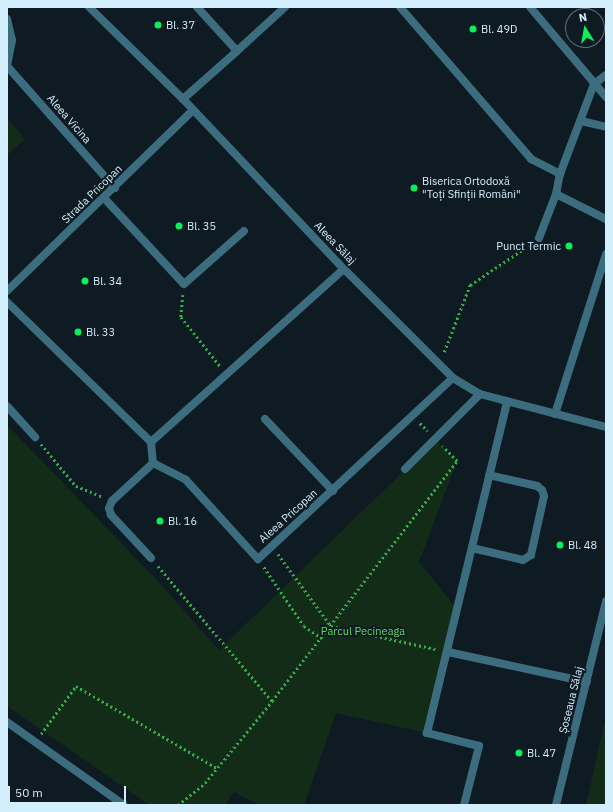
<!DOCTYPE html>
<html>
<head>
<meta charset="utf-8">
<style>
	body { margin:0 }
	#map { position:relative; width:613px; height:812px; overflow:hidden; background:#0f1b23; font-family:"IBM Plex Sans",sans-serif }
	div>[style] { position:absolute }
	.green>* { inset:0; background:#122c18 }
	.path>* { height:2.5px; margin-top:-1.25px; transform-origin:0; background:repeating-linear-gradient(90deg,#35af4b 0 2px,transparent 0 5px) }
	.service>* { height:8px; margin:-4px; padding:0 4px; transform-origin:4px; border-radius:4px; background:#3c6d7f }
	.minor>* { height:8px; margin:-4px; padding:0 4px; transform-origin:4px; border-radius:4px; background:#3c6d7f }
	.tertiary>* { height:8px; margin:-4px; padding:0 4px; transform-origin:4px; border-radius:4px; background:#3c6d7f }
	.dots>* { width:11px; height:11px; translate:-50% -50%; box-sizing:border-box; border:2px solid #0f1b23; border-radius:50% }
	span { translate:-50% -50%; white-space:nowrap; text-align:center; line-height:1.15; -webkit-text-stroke:4px #0f1b23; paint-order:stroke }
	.poi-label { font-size:11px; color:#d3eefd }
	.left { translate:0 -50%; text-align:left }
	.right { translate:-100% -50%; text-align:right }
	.street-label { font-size:11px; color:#d3eefd }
	.park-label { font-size:11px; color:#63da62 }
	.frame { position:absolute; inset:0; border:8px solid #d3eefd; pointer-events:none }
	.north { position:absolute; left:565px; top:8px; width:40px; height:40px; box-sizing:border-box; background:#0f1b23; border:1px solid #5d6f7a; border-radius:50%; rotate:349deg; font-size:11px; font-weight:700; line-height:16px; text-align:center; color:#d3eefd }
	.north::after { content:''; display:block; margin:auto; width:14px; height:18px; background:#0bf05a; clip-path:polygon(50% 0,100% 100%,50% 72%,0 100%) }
	.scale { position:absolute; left:8px; top:786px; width:118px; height:18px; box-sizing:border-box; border:2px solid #d3eefd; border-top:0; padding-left:5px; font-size:12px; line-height:14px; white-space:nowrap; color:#d3eefd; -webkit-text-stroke:3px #0f1b23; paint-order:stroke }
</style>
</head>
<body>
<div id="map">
	<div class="green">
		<i style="clip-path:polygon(7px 118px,25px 139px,7px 155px)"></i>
		<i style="clip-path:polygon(7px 425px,157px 580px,219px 650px,436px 440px,457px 461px,419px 562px,458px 610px,427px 733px,336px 713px,304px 805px,259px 805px,234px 792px,225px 805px,149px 805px,7px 706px)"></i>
		<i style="clip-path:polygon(606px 716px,606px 805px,585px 805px,586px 805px)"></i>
	</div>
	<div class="path">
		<i style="left:183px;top:295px;width:22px;rotate:95deg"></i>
		<i style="left:181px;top:317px;width:63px;rotate:51.5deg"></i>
		<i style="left:444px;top:352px;width:72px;rotate:-68.8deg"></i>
		<i style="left:470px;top:285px;width:73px;rotate:-33.9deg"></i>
		<i style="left:420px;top:423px;width:11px;rotate:45deg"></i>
		<i style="left:41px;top:444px;width:55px;rotate:50.2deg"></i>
		<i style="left:76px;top:486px;width:29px;rotate:22deg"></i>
		<i style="left:278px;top:554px;width:89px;rotate:53.6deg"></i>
		<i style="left:331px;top:626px;width:107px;rotate:12.4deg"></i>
		<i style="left:158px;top:566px;width:177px;rotate:49.8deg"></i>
		<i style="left:264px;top:567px;width:71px;rotate:55.9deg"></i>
		<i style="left:304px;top:626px;width:22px;rotate:34deg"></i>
		<i style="left:41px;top:734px;width:59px;rotate:-53.9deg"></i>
		<i style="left:76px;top:686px;width:163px;rotate:30.2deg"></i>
		<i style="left:178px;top:805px;width:35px;rotate:-39deg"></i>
		<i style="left:205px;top:783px;width:106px;rotate:-50.7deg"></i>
		<i style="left:272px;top:701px;width:303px;rotate:-52.4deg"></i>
		<i style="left:457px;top:461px;width:21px;rotate:-135deg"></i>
	</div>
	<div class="service">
		<i style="left:197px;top:7px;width:59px;rotate:47.7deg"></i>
		<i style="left:237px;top:51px;width:65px;rotate:-42.5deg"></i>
		<i style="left:104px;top:198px;width:117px;rotate:47.1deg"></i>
		<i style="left:184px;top:284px;width:80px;rotate:-41.5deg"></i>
		<i style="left:405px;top:469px;width:106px;rotate:-45deg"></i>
		<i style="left:151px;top:558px;width:59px;rotate:-132.9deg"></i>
		<i style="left:111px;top:515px;width:7px;rotate:-106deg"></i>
		<i style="left:109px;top:508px;width:8px;rotate:-67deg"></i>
		<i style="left:112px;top:501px;width:56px;rotate:-42.8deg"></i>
	</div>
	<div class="minor">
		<i style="left:89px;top:7px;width:132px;rotate:44.4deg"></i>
		<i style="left:183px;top:99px;width:234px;rotate:46.6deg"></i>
		<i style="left:344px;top:269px;width:154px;rotate:45deg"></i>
		<i style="left:453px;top:378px;width:31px;rotate:31deg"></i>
		<i style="left:480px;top:394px;width:130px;rotate:14.7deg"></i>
		<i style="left:400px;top:7px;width:201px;rotate:49.2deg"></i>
		<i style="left:531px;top:159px;width:33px;rotate:27deg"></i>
		<i style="left:560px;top:174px;width:96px;rotate:-69.3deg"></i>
		<i style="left:594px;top:84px;width:15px;rotate:-37deg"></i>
		<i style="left:530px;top:7px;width:118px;rotate:49.8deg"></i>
		<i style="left:7px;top:19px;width:22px;rotate:77deg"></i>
		<i style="left:12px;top:40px;width:26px;rotate:101deg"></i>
		<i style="left:7px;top:66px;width:163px;rotate:48.5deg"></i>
		<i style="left:183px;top:99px;width:72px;rotate:-41.6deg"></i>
		<i style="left:581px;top:121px;width:26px;rotate:13deg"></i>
		<i style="left:556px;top:194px;width:56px;rotate:26.6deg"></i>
		<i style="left:539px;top:238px;width:47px;rotate:-68.9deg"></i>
		<i style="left:556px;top:194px;width:20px;rotate:-79deg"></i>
		<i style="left:7px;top:291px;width:258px;rotate:-44.2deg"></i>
		<i style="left:7px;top:302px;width:201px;rotate:44.2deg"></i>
		<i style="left:151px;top:442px;width:21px;rotate:85deg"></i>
		<i style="left:153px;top:463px;width:37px;rotate:27deg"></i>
		<i style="left:186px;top:480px;width:107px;rotate:47.7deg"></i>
		<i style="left:258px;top:559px;width:266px;rotate:-42.9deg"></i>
		<i style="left:7px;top:406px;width:42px;rotate:47.9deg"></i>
		<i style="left:555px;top:414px;width:168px;rotate:-72.3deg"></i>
		<i style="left:265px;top:419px;width:99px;rotate:46.6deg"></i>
		<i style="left:151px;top:442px;width:259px;rotate:-41.9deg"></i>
		<i style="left:472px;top:548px;width:52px;rotate:13.2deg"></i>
		<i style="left:523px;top:560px;width:9px;rotate:-32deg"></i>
		<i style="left:531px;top:555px;width:60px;rotate:-77.6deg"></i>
		<i style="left:544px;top:496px;width:6px;rotate:-108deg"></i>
		<i style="left:542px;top:490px;width:6px;rotate:-141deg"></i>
		<i style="left:537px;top:486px;width:49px;rotate:-167.1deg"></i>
		<i style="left:448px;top:652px;width:142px;rotate:12.2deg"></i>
		<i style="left:464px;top:805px;width:61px;rotate:-75.7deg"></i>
		<i style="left:479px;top:746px;width:54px;rotate:-166deg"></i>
		<i style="left:427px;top:733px;width:341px;rotate:-76.4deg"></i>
	</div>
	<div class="tertiary">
		<i style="left:7px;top:722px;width:143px;rotate:35.4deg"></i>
		<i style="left:556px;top:805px;width:210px;rotate:-76.2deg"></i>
	</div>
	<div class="dots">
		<i style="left:158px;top:25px;background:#0bf05a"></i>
		<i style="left:473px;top:29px;background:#0bf05a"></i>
		<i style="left:414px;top:188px;background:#0bf05a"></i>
		<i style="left:179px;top:226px;background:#0bf05a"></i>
		<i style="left:569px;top:246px;background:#0bf05a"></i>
		<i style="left:85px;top:281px;background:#0bf05a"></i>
		<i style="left:78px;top:332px;background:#0bf05a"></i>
		<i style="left:160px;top:521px;background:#0bf05a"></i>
		<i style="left:560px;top:545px;background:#0bf05a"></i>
		<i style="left:519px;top:753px;background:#0bf05a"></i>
	</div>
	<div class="poi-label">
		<span class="left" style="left:166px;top:25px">Bl. 37</span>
		<span class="left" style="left:481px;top:29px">Bl. 49D</span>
		<span class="left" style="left:422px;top:188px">Biserica Ortodoxă<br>"Toți Sfinții Români"</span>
		<span class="left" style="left:187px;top:226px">Bl. 35</span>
		<span class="right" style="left:561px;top:246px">Punct Termic</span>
		<span class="left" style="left:93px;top:281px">Bl. 34</span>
		<span class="left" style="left:86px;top:332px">Bl. 33</span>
		<span class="left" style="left:168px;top:521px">Bl. 16</span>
		<span class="left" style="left:568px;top:545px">Bl. 48</span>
		<span class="left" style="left:527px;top:753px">Bl. 47</span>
	</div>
	<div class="street-label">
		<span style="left:69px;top:119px;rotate:49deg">Aleea Vicina</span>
		<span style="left:92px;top:194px;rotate:-44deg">Strada Pricopan</span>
		<span style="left:335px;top:243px;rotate:46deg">Aleea Sălaj</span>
		<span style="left:288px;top:516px;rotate:-42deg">Aleea Pricopan</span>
		<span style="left:571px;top:700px;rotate:-76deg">Șoseaua Sălaj</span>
	</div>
	<div class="park-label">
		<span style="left:363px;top:631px">Parcul Pecineaga</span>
	</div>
	<div class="frame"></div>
	<div class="north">N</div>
	<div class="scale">50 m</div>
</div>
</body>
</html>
